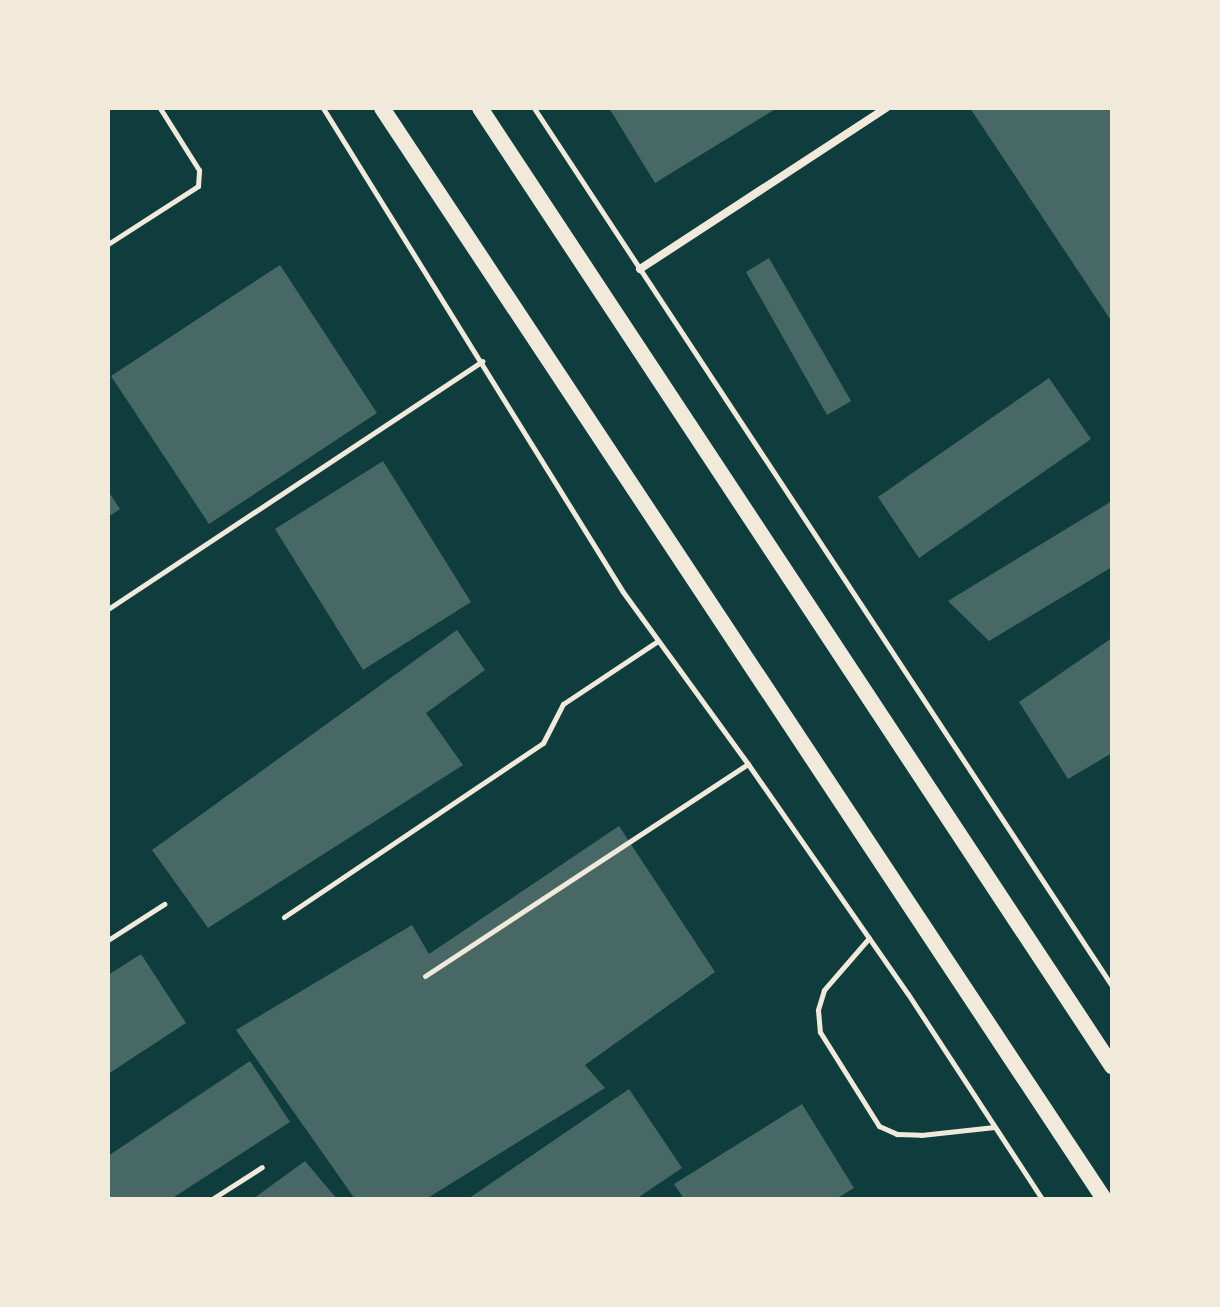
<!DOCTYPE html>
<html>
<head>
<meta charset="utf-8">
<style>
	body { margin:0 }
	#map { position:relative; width:1220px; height:1307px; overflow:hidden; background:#0f3d3e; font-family:"Alegreya Sans",sans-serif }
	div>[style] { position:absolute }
	.building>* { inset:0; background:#486865 }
	.service>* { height:5px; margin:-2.5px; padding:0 2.5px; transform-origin:2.5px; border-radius:2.5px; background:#f1e9da }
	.minor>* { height:8px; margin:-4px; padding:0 4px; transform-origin:4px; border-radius:4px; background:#f1e9da }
	.primary>* { height:16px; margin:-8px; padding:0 8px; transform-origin:8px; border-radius:8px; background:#f1e9da }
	span { translate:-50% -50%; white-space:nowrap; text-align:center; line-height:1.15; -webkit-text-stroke:6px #f1e9da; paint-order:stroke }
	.frame { position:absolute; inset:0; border:110px solid #f1e9da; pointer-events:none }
</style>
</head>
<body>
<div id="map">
	<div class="building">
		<i style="clip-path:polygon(609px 108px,777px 108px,655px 183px)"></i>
		<i style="clip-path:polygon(970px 108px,1112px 108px,1112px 322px)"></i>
		<i style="clip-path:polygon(769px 258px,851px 401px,827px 415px,746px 272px)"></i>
		<i style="clip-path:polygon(280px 265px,377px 413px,209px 524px,111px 376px)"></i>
		<i style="clip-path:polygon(1049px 378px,1091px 439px,919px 558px,878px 497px)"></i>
		<i style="clip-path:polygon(383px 461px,471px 602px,363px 670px,275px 529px)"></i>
		<i style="clip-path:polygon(108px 491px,120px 509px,108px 517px)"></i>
		<i style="clip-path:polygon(1112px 501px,1112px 567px,989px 641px,948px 601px)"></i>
		<i style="clip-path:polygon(457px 630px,485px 670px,426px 713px,463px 765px,208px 928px,152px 850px)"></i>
		<i style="clip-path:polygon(1112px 638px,1112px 753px,1068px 779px,1019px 702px)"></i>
		<i style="clip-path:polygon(619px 826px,715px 972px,585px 1065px,605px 1088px,426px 1199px,355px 1199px,236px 1030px,412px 925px,429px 954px)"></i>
		<i style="clip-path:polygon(141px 954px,186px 1023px,108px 1074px,108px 975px)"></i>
		<i style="clip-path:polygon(250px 1061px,290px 1122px,171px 1199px,108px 1199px,108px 1156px)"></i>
		<i style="clip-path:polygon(629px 1089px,682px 1168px,636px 1199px,468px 1199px)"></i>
		<i style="clip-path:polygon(802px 1104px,854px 1188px,836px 1199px,684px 1199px,674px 1184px)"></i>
		<i style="clip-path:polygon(305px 1161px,337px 1199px,253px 1199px)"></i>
	</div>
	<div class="service">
		<i style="left:323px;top:108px;width:569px;rotate:58.21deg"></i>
		<i style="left:623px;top:592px;width:213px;rotate:54deg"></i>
		<i style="left:748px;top:764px;width:280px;rotate:55.2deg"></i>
		<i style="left:908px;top:994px;width:245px;rotate:56.8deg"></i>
		<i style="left:534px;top:108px;width:1051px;rotate:56.64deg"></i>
		<i style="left:108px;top:244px;width:107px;rotate:-32.8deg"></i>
		<i style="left:198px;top:186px;width:16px;rotate:-86deg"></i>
		<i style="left:199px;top:170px;width:73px;rotate:-122.2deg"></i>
		<i style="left:108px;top:609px;width:449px;rotate:-33.5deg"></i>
		<i style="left:284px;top:917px;width:312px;rotate:-33.9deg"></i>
		<i style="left:543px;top:743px;width:44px;rotate:-62.9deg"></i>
		<i style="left:563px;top:704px;width:114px;rotate:-33.6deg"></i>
		<i style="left:869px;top:938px;width:69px;rotate:130.9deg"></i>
		<i style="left:824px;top:990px;width:21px;rotate:107deg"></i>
		<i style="left:818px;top:1010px;width:22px;rotate:85deg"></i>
		<i style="left:820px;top:1032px;width:111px;rotate:57.9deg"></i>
		<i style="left:879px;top:1126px;width:20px;rotate:24deg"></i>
		<i style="left:897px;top:1134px;width:24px;rotate:2deg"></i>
		<i style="left:921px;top:1135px;width:74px;rotate:-6.2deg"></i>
		<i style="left:108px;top:940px;width:67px;rotate:-32.7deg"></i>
		<i style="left:425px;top:976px;width:386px;rotate:-33.3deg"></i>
		<i style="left:212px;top:1199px;width:59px;rotate:-32.6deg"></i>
	</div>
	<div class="minor">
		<i style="left:640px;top:269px;width:294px;rotate:-33.2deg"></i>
	</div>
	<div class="primary">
		<i style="left:382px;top:108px;width:1308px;rotate:56.5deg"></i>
		<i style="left:480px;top:108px;width:1148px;rotate:56.59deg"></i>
	</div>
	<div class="frame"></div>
</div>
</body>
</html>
